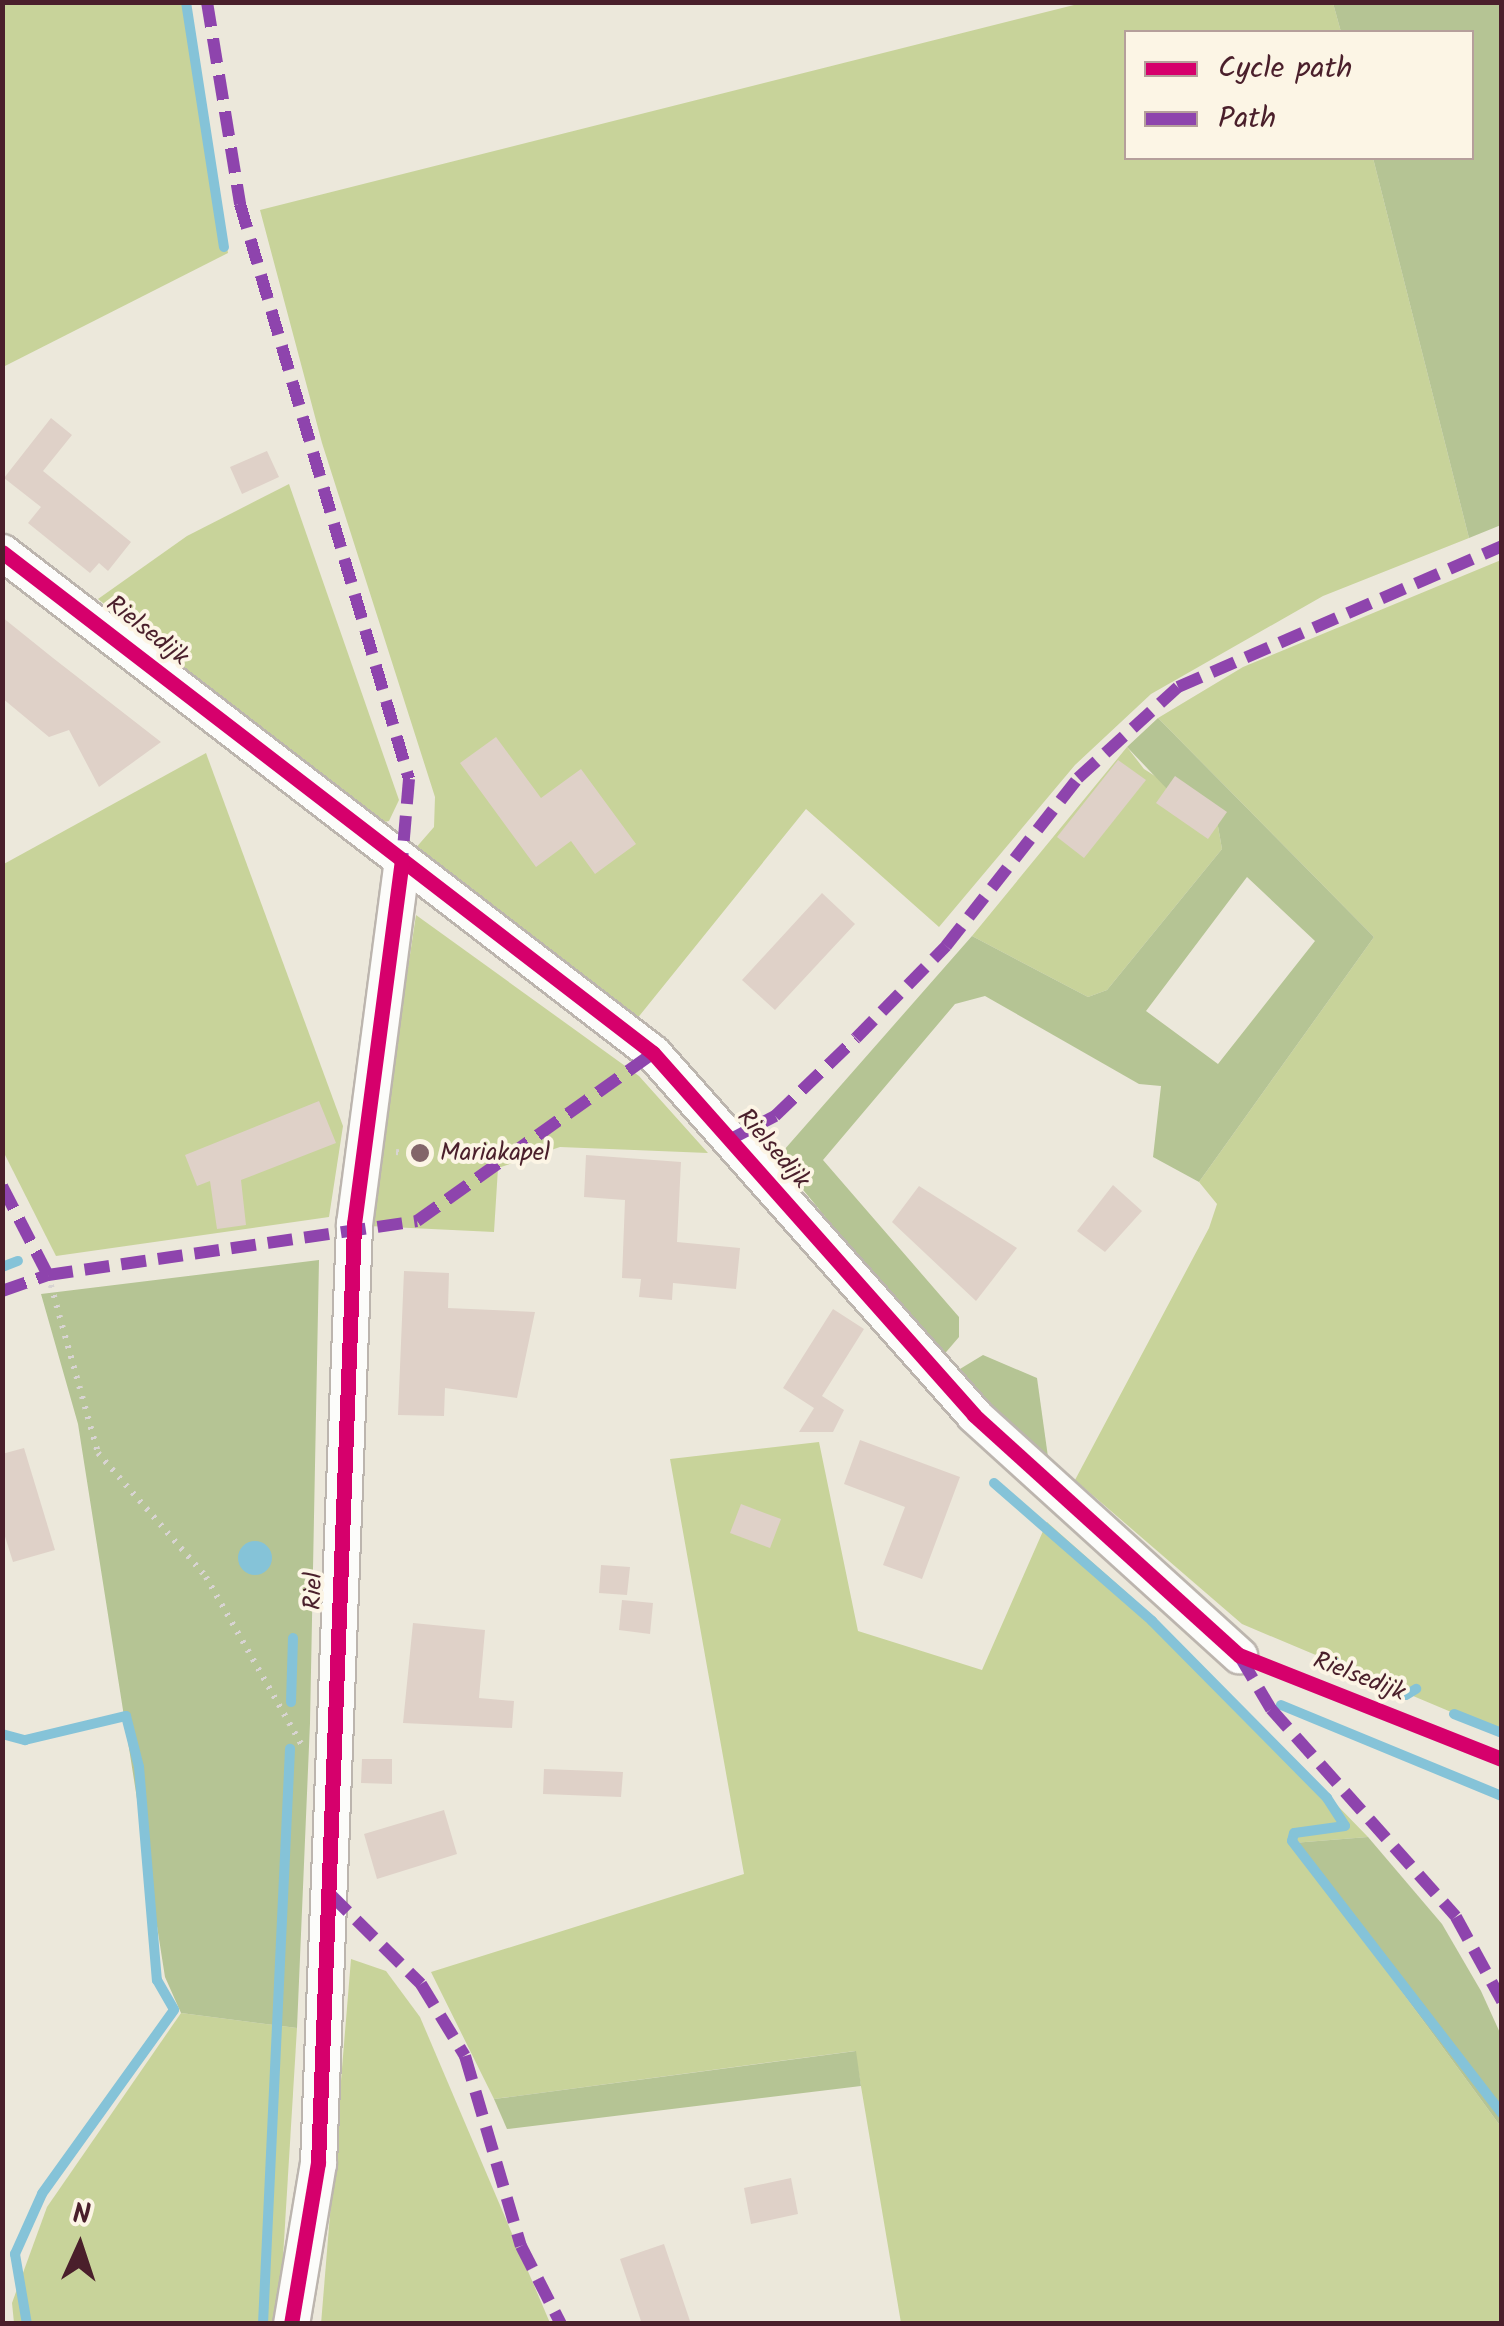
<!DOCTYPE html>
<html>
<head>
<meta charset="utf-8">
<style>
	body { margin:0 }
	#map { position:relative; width:1504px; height:2326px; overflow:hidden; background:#ece8db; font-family:Kalam,sans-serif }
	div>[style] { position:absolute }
	.green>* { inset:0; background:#c8d39a }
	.forest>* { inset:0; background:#b5c494 }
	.water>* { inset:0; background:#85c3d8 }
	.round { border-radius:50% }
	.stream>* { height:10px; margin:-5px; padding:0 5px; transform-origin:5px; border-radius:5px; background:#85c3d8 }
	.building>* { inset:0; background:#dfd1c8 }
	.path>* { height:6px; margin-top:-3px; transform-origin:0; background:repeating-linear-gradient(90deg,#d8d4d2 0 2.5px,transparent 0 10.5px) }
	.roads { filter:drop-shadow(2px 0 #bcb5ae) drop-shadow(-2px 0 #bcb5ae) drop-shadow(0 2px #bcb5ae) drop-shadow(0 -2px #bcb5ae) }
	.minor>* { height:35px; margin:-17.5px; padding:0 17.5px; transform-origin:17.5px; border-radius:17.5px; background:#fcfcfa }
	.quiet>* { height:12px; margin-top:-6px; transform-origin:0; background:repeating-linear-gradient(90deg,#8e44ad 0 25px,transparent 0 37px) }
	.cycleway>* { height:15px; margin:-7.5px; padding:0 7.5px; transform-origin:7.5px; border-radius:7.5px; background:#d6006c }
	.dots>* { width:28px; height:28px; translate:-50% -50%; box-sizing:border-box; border:5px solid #fcf5e5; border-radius:50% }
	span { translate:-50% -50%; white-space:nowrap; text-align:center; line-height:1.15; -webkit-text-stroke:8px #fcf5e5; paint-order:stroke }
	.street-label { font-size:25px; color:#4a1f2b }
	.poi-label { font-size:25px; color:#4a1f2b }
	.left { translate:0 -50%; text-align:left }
	.frame { position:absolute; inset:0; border:5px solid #4a1f2b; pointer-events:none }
	.legend { position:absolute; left:1124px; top:30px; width:350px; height:130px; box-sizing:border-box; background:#fcf5e5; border:2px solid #b59f9b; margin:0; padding:12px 18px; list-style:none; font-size:30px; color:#4a1f2b }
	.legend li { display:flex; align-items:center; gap:20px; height:50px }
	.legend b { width:50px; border:2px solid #b59f9b }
	.north { position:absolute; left:30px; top:2196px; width:100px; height:100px; -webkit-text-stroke:8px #fcf5e5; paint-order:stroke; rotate:3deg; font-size:28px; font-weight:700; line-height:40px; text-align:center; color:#4a1f2b }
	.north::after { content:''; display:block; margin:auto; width:35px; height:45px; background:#4a1f2b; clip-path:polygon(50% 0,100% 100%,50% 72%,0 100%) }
</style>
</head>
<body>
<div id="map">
	<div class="green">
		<i style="clip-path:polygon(3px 2px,182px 3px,228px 253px,3px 367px)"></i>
		<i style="clip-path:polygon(1082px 3px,1333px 3px,1341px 32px,1126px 32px,1126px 158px,1373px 158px,1469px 538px,1323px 596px,1151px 694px,1075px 765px,939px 927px,806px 809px,632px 1025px,414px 850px,434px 827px,435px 797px,322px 443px,260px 210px)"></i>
		<i style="clip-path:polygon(289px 484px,399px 800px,389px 821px,379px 823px,98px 599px,187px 536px)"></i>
		<i style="clip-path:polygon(1501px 560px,1501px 1733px,1242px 1624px,1075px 1480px,1209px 1228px,1217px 1204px,1199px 1182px,1374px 937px,1158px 718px,1243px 667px)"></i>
		<i style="clip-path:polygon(1127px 747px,1144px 769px,1216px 815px,1222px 849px,1107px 990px,1088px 997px,972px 936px)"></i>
		<i style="clip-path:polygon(206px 753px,343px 1126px,329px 1217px,56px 1256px,3px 1151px,2px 865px)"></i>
		<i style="clip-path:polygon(416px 915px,639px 1076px,708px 1153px,560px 1147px,498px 1168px,494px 1232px,369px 1226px)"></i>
		<i style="clip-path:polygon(819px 1442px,858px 1631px,982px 1670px,1047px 1522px,1154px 1617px,1368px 1837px,1293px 1843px,1501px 2127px,1501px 2323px,901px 2323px,855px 2051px,494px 2099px,431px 1972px,744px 1874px,670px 1459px)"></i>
		<i style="clip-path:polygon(351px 1959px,386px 1971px,420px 2017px,550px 2323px,321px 2324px)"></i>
		<i style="clip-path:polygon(181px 2013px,297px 2028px,279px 2323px,14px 2323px,12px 2303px,47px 2207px)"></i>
	</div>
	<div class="forest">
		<i style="clip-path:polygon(1333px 3px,1501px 3px,1501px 525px,1469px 538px,1373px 158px,1472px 158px,1472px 32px,1341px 32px)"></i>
		<i style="clip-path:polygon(evenodd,1158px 718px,1374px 937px,1199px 1182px,1153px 1157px,1161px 1086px,1139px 1084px,985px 996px,955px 1004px,823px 1160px,959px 1317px,959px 1337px,941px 1358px,777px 1158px,972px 936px,1088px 997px,1107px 990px,1222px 849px,1216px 815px,1168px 790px,1127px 747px,1158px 718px,1247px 877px,1315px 941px,1218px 1064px,1146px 1011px,1247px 877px)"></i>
		<i style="clip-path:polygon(319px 1260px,310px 1723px,297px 2028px,181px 2013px,165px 1977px,78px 1424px,41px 1294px)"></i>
		<i style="clip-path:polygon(983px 1355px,1037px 1378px,1048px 1457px,955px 1372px)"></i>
		<i style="clip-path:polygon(1368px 1837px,1442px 1924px,1481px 1991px,1501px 2035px,1501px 2127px,1293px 1843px)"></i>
		<i style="clip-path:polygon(856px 2051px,861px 2086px,507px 2129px,494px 2099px)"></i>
	</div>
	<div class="water">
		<i class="round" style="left:238px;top:1541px;width:34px;height:34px"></i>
	</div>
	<div class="stream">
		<i style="left:186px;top:2px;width:248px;rotate:81.2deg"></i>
		<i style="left:2px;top:1267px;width:17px;rotate:-21deg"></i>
		<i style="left:994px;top:1483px;width:210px;rotate:41.1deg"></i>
		<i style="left:1152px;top:1621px;width:249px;rotate:45.3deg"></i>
		<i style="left:1327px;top:1798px;width:33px;rotate:57deg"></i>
		<i style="left:1345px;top:1826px;width:51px;rotate:172.2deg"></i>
		<i style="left:1294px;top:1833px;width:8px;rotate:104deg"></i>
		<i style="left:1292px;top:1841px;width:344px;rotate:52.4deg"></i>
		<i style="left:1332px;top:1661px;width:81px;rotate:24.7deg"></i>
		<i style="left:1406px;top:1695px;width:12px;rotate:-31deg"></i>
		<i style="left:291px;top:1702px;width:64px;rotate:-88.2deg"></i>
		<i style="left:1281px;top:1705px;width:239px;rotate:22.4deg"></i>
		<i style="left:1454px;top:1714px;width:52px;rotate:21.6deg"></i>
		<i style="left:2px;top:1734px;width:24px;rotate:15deg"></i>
		<i style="left:25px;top:1740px;width:104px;rotate:-13.4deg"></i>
		<i style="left:126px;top:1716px;width:53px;rotate:75.7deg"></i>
		<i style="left:139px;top:1767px;width:214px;rotate:85.2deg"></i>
		<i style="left:157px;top:1980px;width:34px;rotate:60deg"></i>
		<i style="left:174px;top:2010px;width:226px;rotate:125.7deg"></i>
		<i style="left:42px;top:2194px;width:66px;rotate:114.2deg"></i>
		<i style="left:15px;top:2254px;width:71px;rotate:80.3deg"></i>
		<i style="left:263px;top:2324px;width:576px;rotate:-87.31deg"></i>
	</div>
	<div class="building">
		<i style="clip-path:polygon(51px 418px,72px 435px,43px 471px,131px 542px,108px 571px,99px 563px,90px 573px,28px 523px,41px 507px,4px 478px)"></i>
		<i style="clip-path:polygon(267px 451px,279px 477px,242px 494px,230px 467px)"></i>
		<i style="clip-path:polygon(2px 617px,53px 658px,161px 742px,99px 787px,69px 730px,49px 737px,2px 698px)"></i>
		<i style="clip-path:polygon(496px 737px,541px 798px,581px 769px,636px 844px,595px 874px,571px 841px,536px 867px,460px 763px)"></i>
		<i style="clip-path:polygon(1118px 760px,1146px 780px,1084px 858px,1057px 837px)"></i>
		<i style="clip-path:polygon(1175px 776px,1227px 812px,1208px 839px,1156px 803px)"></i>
		<i style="clip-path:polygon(822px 893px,855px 924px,775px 1010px,742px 980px)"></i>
		<i style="clip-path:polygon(319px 1101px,336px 1143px,241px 1180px,246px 1225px,217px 1229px,210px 1181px,197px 1186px,185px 1155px)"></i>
		<i style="clip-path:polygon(586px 1155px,681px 1162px,677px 1242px,740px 1248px,736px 1289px,673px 1283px,672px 1300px,639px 1297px,641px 1279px,622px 1278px,625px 1200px,584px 1197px)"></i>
		<i style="clip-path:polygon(1113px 1185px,1142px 1211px,1105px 1252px,1077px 1231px)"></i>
		<i style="clip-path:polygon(919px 1186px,1017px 1248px,976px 1301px,892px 1222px)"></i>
		<i style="clip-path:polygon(404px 1271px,449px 1273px,448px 1308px,535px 1312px,517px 1398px,445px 1388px,444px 1416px,398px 1415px)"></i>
		<i style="clip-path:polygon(833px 1309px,864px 1329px,822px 1396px,844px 1410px,833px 1432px,799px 1432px,814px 1408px,783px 1388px)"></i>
		<i style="clip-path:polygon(860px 1440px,960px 1477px,922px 1579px,883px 1565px,905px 1507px,844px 1484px)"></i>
		<i style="clip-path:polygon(24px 1448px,55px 1550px,13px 1562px,2px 1527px,2px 1454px)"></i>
		<i style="clip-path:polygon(741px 1504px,781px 1519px,770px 1548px,730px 1533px)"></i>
		<i style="clip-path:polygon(601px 1565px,630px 1567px,627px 1595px,599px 1593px)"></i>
		<i style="clip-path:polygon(622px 1600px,653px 1603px,650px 1634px,619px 1630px)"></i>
		<i style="clip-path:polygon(413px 1623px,485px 1630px,479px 1698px,514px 1701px,512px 1728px,403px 1723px)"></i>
		<i style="clip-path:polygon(362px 1759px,392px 1759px,392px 1784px,361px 1783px)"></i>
		<i style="clip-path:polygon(544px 1769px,623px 1772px,621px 1797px,543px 1794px)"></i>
		<i style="clip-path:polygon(444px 1810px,457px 1854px,377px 1879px,364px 1834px)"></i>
		<i style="clip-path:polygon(791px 2178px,798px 2214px,751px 2224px,744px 2188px)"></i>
		<i style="clip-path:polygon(664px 2244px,691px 2324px,642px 2324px,620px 2259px)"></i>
	</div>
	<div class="path">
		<i style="left:396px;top:1152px;width:20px;rotate:6deg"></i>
		<i style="left:48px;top:1275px;width:185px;rotate:74.3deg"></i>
		<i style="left:98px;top:1453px;width:164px;rotate:48.9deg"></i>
		<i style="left:206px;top:1577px;width:193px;rotate:60.3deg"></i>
	</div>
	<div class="roads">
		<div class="minor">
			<i style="left:2px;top:552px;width:821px;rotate:37.58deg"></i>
			<i style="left:653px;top:1053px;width:484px;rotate:48.4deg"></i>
			<i style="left:974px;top:1415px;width:358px;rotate:42.2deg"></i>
			<i style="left:291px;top:2324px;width:163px;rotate:-80.5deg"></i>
			<i style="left:318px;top:2163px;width:940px;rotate:-87.8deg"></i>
			<i style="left:354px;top:1224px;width:366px;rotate:-82.5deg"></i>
		</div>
	</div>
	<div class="quiet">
		<i style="left:207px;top:2px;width:205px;rotate:80.7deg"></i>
		<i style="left:240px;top:204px;width:599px;rotate:73.62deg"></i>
		<i style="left:409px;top:779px;width:82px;rotate:94.9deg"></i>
		<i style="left:731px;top:1139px;width:50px;rotate:-27.6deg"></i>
		<i style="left:775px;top:1116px;width:112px;rotate:-43.9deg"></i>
		<i style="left:856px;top:1038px;width:129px;rotate:-45.6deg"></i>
		<i style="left:946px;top:946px;width:214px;rotate:-51.8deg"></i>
		<i style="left:1078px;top:778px;width:135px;rotate:-42.3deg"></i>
		<i style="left:1178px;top:687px;width:353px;rotate:-23.5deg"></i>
		<i style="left:2px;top:1186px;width:100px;rotate:62.7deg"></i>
		<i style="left:2px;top:1291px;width:49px;rotate:-19.2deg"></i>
		<i style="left:48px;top:1275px;width:373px;rotate:-8.3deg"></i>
		<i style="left:417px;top:1221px;width:290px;rotate:-35.4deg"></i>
		<i style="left:1240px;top:1657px;width:61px;rotate:59.2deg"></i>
		<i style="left:1271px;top:1709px;width:278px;rotate:48.3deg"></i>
		<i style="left:1456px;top:1917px;width:96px;rotate:61.3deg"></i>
		<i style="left:330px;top:1894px;width:128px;rotate:44.7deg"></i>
		<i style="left:421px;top:1984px;width:84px;rotate:58.6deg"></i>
		<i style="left:465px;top:2056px;width:198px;rotate:73.6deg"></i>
		<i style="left:521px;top:2246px;width:88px;rotate:62.9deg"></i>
	</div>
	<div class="cycleway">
		<i style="left:2px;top:552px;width:821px;rotate:37.58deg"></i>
		<i style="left:653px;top:1053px;width:484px;rotate:48.4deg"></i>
		<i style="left:974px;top:1415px;width:358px;rotate:42.2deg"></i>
		<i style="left:1239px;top:1655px;width:283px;rotate:21.6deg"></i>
		<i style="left:291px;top:2324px;width:163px;rotate:-80.5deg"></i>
		<i style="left:318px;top:2163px;width:940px;rotate:-87.8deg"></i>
		<i style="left:354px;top:1224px;width:366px;rotate:-82.5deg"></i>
	</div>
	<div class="dots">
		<i style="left:420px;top:1153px;background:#836569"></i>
	</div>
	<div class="street-label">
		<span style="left:147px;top:631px;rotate:38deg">Rielsedijk</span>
		<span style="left:773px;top:1149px;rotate:49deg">Rielsedijk</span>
		<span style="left:314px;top:1591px;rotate:-88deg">Riel</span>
		<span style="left:1359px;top:1677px;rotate:21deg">Rielsedijk</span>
	</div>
	<div class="poi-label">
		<span class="left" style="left:440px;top:1153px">Mariakapel</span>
	</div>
	<div class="frame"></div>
	<ul class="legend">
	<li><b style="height:12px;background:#d6006c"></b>Cycle path</li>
	<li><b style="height:12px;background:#8e44ad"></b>Path</li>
	</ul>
	<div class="north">N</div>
</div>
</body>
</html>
